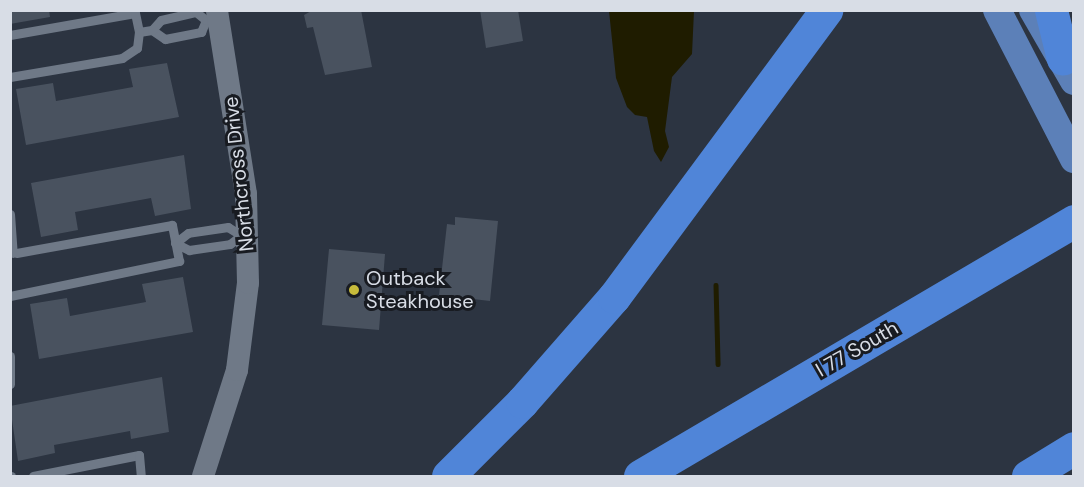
<!DOCTYPE html>
<html>
<head>
<meta charset="utf-8">
<style>
	body { margin:0 }
	#map { position:relative; width:1084px; height:487px; overflow:hidden; background:#2c3441; font-family:"DM Sans",sans-serif }
	div>[style] { position:absolute }
	.water>* { inset:0; background:#1f1c00 }
	.stream>* { height:4.5px; margin:-2.25px; padding:0 2.25px; transform-origin:2.25px; border-radius:2.25px; background:#1f1c00 }
	.building>* { inset:0; background:#49525f }
	.service>* { height:9px; margin:-4.5px; padding:0 4.5px; transform-origin:4.5px; border-radius:4.5px; background:#6f7987 }
	.tertiary>* { height:22px; margin:-11px; padding:0 11px; transform-origin:11px; border-radius:11px; background:#6f7987 }
	.primary>* { height:28px; margin:-14px; padding:0 14px; transform-origin:14px; border-radius:14px; background:#5c80b8 }
	.motorway>* { height:33px; margin:-16.5px; padding:0 16.5px; transform-origin:16.5px; border-radius:16.5px; background:#5085d8 }
	.dots>* { width:16px; height:16px; translate:-50% -50%; box-sizing:border-box; border:3px solid #181b21; border-radius:50% }
	span { translate:-50% -50%; white-space:nowrap; text-align:center; line-height:1.15; -webkit-text-stroke:6px #181b21; paint-order:stroke }
	.street-label { font-size:20px; color:#d8dde6 }
	.poi-label { font-size:20px; color:#d8dde6 }
	.left { translate:0 -50%; text-align:left }
	.frame { position:absolute; inset:0; border:12px solid #d8dde6; pointer-events:none }
</style>
</head>
<body>
<div id="map">
	<div class="water">
		<i style="clip-path:polygon(609px 11px,694px 11px,692px 54px,672px 77px,665px 131px,669px 147px,661px 162px,654px 151px,647px 117px,635px 115px,627px 107px,616px 78px)"></i>
	</div>
	<div class="stream">
		<i style="left:716px;top:285px;width:79px;rotate:88.5deg"></i>
	</div>
	<div class="building">
		<i style="clip-path:polygon(10px 10px,49px 10px,50px 17px,10px 24px)"></i>
		<i style="clip-path:polygon(313px 10px,361px 10px,372px 67px,325px 75px,313px 27px,307px 28px,304px 15px)"></i>
		<i style="clip-path:polygon(480px 10px,518px 10px,523px 41px,486px 48px)"></i>
		<i style="clip-path:polygon(167px 63px,179px 117px,26px 145px,16px 89px,53px 83px,56px 101px,133px 87px,129px 69px)"></i>
		<i style="clip-path:polygon(184px 155px,191px 209px,155px 216px,151px 198px,75px 212px,78px 230px,41px 237px,31px 183px)"></i>
		<i style="clip-path:polygon(455px 217px,498px 221px,490px 301px,439px 295px,447px 224px,455px 225px)"></i>
		<i style="clip-path:polygon(329px 249px,385px 254px,379px 330px,322px 325px)"></i>
		<i style="clip-path:polygon(183px 277px,193px 332px,39px 359px,30px 304px,67px 298px,70px 316px,146px 302px,142px 284px)"></i>
		<i style="clip-path:polygon(162px 377px,169px 432px,131px 439px,130px 431px,54px 445px,55px 453px,18px 461px,10px 406px)"></i>
	</div>
	<div class="service">
		<i style="left:152px;top:30px;width:16px;rotate:35deg"></i>
		<i style="left:165px;top:39px;width:37px;rotate:-11deg"></i>
		<i style="left:201px;top:32px;width:13px;rotate:-67deg"></i>
		<i style="left:10px;top:35px;width:127px;rotate:-10deg"></i>
		<i style="left:135px;top:13px;width:19px;rotate:78deg"></i>
		<i style="left:139px;top:32px;width:13px;rotate:-9deg"></i>
		<i style="left:152px;top:30px;width:13px;rotate:-48deg"></i>
		<i style="left:161px;top:20px;width:36px;rotate:-13deg"></i>
		<i style="left:196px;top:12px;width:13px;rotate:39deg"></i>
		<i style="left:206px;top:20px;width:11px"></i>
		<i style="left:10px;top:77px;width:114px;rotate:-9.6deg"></i>
		<i style="left:122px;top:58px;width:18px;rotate:-34deg"></i>
		<i style="left:137px;top:48px;width:16px;rotate:-83deg"></i>
		<i style="left:10px;top:214px;width:39px;rotate:86deg"></i>
		<i style="left:239px;top:234px;width:13px;rotate:-148deg"></i>
		<i style="left:228px;top:227px;width:40px;rotate:171.5deg"></i>
		<i style="left:188px;top:233px;width:16px;rotate:142deg"></i>
		<i style="left:175px;top:243px;width:16px;rotate:27deg"></i>
		<i style="left:189px;top:250px;width:41px;rotate:-8.3deg"></i>
		<i style="left:230px;top:244px;width:18px;rotate:-38deg"></i>
		<i style="left:10px;top:296px;width:173px;rotate:-11.7deg"></i>
		<i style="left:179px;top:261px;width:37px;rotate:-101deg"></i>
		<i style="left:172px;top:225px;width:158px;rotate:169.8deg"></i>
		<i style="left:10px;top:356px;width:28px;rotate:90deg"></i>
		<i style="left:10px;top:476px;width:1px"></i>
		<i style="left:33px;top:476px;width:108px;rotate:-11.2deg"></i>
		<i style="left:139px;top:455px;width:21px;rotate:85deg"></i>
	</div>
	<div class="tertiary">
		<i style="left:203px;top:476px;width:111px;rotate:-72.2deg"></i>
		<i style="left:237px;top:370px;width:88px;rotate:-82.8deg"></i>
		<i style="left:248px;top:283px;width:89px;rotate:-91.3deg"></i>
		<i style="left:246px;top:194px;width:186px;rotate:-99deg"></i>
	</div>
	<div class="primary">
		<i style="left:997px;top:10px;width:168px;rotate:62.7deg"></i>
		<i style="left:1033px;top:10px;width:82px;rotate:60deg"></i>
	</div>
	<div class="motorway">
		<i style="left:1051px;top:10px;width:50px;rotate:76.2deg"></i>
		<i style="left:448px;top:476px;width:105px;rotate:-45deg"></i>
		<i style="left:522px;top:402px;width:140px;rotate:-48.8deg"></i>
		<i style="left:614px;top:297px;width:357px;rotate:-53.5deg"></i>
		<i style="left:640px;top:476px;width:503px;rotate:-30.44deg"></i>
		<i style="left:1028px;top:476px;width:54px;rotate:-31.3deg"></i>
	</div>
	<div class="dots">
		<i style="left:354px;top:290px;background:#c7bb3b"></i>
	</div>
	<div class="street-label">
		<span style="left:239px;top:174px;rotate:-96deg">Northcross Drive</span>
		<span style="left:857px;top:349px;rotate:-30deg">I 77 South</span>
	</div>
	<div class="poi-label">
		<span class="left" style="left:366px;top:290px">Outback<br>Steakhouse</span>
	</div>
	<div class="frame"></div>
</div>
</body>
</html>
